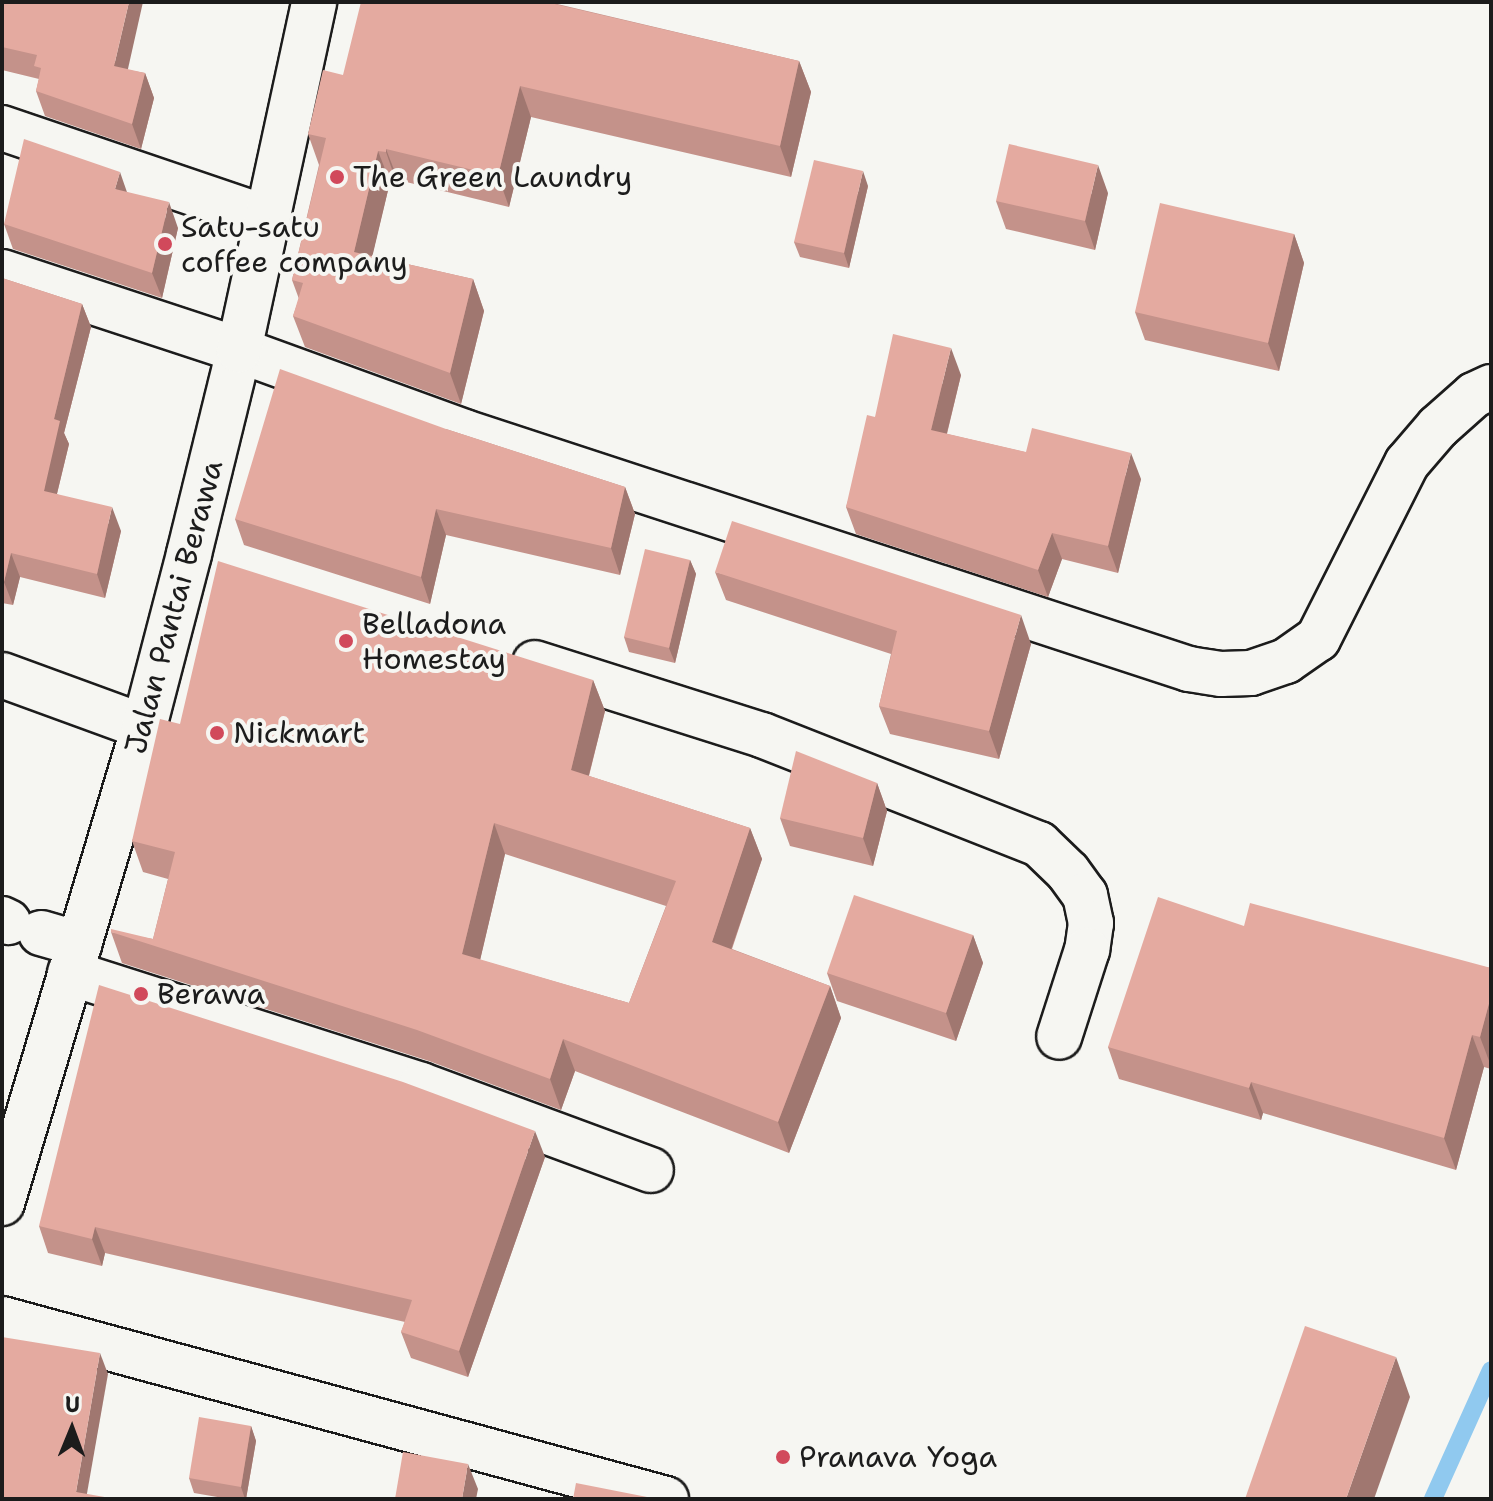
<!DOCTYPE html>
<html>
<head>
<meta charset="utf-8">
<style>
	body { margin:0 }
	#map { position:relative; width:1493px; height:1501px; overflow:hidden; background:#f6f6f2; font-family:"Shantell Sans",sans-serif }
	div>[style] { position:absolute }
	.stream>* { height:18px; margin:-9px; padding:0 9px; transform-origin:9px; border-radius:9px; background:#90c9ef }
	.roads { filter:drop-shadow(2px 0 #1c1c1c) drop-shadow(-2px 0 #1c1c1c) drop-shadow(0 2px #1c1c1c) drop-shadow(0 -2px #1c1c1c) }
	.minor>* { height:44px; margin:-22px; padding:0 22px; transform-origin:22px; border-radius:22px; background:#f6f6f2 }
	.wall>* { inset:0; background:#c4928a }
	.shaded-wall>* { inset:0; background:#a07770 }
	.building>* { inset:0; background:#e4aaa0 }
	.dots>* { width:22px; height:22px; translate:-50% -50%; box-sizing:border-box; border:4px solid #f6f6f2; border-radius:50% }
	span { translate:-50% -50%; white-space:nowrap; text-align:center; line-height:1.15; -webkit-text-stroke:8px #f6f6f2; paint-order:stroke }
	.poi-label { font-size:30px; color:#1c1c1c }
	.left { translate:0 -50%; text-align:left }
	.street-label { font-size:30px; color:#1c1c1c }
	.frame { position:absolute; inset:0; border:4px solid #1c1c1c; pointer-events:none }
	.north { position:absolute; left:32px; top:1389px; width:80px; height:80px; -webkit-text-stroke:6px #f6f6f2; paint-order:stroke; rotate:1deg; font-size:22px; font-weight:700; line-height:32px; text-align:center; color:#1c1c1c }
	.north::after { content:''; display:block; margin:auto; width:28px; height:36px; background:#1c1c1c; clip-path:polygon(50% 0,100% 100%,50% 72%,0 100%) }
</style>
</head>
<body>
<div id="map">
	<div class="stream">
		<i style="left:1433px;top:1499px;width:141px;rotate:-65.8deg"></i>
	</div>
	<div class="roads">
		<div class="minor">
			<i style="left:2px;top:128px;width:279px;rotate:18.8deg"></i>
			<i style="left:2px;top:272px;width:250px;rotate:18.2deg"></i>
			<i style="left:239px;top:350px;width:239px;rotate:20deg"></i>
			<i style="left:464px;top:432px;width:763px;rotate:18.1deg"></i>
			<i style="left:1189px;top:669px;width:32px;rotate:9deg"></i>
			<i style="left:1221px;top:674px;width:30px;rotate:-2deg"></i>
			<i style="left:1251px;top:673px;width:37px;rotate:-19deg"></i>
			<i style="left:1286px;top:661px;width:39px;rotate:-35deg"></i>
			<i style="left:1318px;top:639px;width:197px;rotate:-63.2deg"></i>
			<i style="left:1407px;top:463px;width:48px;rotate:-49.3deg"></i>
			<i style="left:1438px;top:427px;width:48px;rotate:-41.6deg"></i>
			<i style="left:1474px;top:395px;width:19px;rotate:-25deg"></i>
			<i style="left:535px;top:663px;width:238px;rotate:17.6deg"></i>
			<i style="left:762px;top:735px;width:298px;rotate:21.5deg"></i>
			<i style="left:1039px;top:844px;width:40px;rotate:44deg"></i>
			<i style="left:1068px;top:872px;width:29px;rotate:54deg"></i>
			<i style="left:1085px;top:895px;width:29px;rotate:78deg"></i>
			<i style="left:1091px;top:923px;width:27px;rotate:98deg"></i>
			<i style="left:1087px;top:950px;width:91px;rotate:107.8deg"></i>
			<i style="left:2px;top:675px;width:151px;rotate:20.1deg"></i>
			<i style="left:2px;top:919px;width:7px;rotate:27deg"></i>
			<i style="left:41px;top:933px;width:40px;rotate:16deg"></i>
			<i style="left:70px;top:973px;width:368px;rotate:17.7deg"></i>
			<i style="left:421px;top:1085px;width:245px;rotate:20.3deg"></i>
			<i style="left:2px;top:1203px;width:497px;rotate:-73.4deg"></i>
			<i style="left:144px;top:727px;width:179px;rotate:-75.4deg"></i>
			<i style="left:189px;top:554px;width:210px;rotate:-76.2deg"></i>
			<i style="left:239px;top:350px;width:356px;rotate:-77.8deg"></i>
			<i style="left:2px;top:1319px;width:688px;rotate:15.17deg"></i>
		</div>
	</div>
	<div class="wall">
		<i style="clip-path:polygon(2px 2px,128px 70px,145px 73px,154px 98px,141px 149px,45px 116px,36px 91px,39px 79px,2px 70px)"></i>
		<i style="clip-path:polygon(553px 2px,553px 3px,799px 61px,811px 92px,791px 177px,531px 117px,509px 207px,398px 180px,397px 184px,390px 182px,372px 256px,473px 279px,484px 311px,461px 404px,305px 347px,293px 316px,299px 299px,292px 280px,319px 165px,308px 134px,343px 75px)"></i>
		<i style="clip-path:polygon(868px 186px,849px 268px,800px 257px,794px 242px)"></i>
		<i style="clip-path:polygon(127px 192px,178px 228px,162px 298px,13px 249px,4px 224px)"></i>
		<i style="clip-path:polygon(1108px 193px,1095px 250px,1006px 229px,996px 201px)"></i>
		<i style="clip-path:polygon(1294px 234px,1304px 263px,1279px 371px,1145px 340px,1135px 312px)"></i>
		<i style="clip-path:polygon(2px 278px,82px 304px,91px 327px,64px 433px,69px 444px,57px 494px,121px 531px,105px 598px,20px 577px,13px 605px,2px 603px)"></i>
		<i style="clip-path:polygon(961px 375px,947px 434px,1141px 479px,1118px 573px,1062px 559px,1048px 597px,856px 534px,846px 507px,875px 417px)"></i>
		<i style="clip-path:polygon(446px 429px,625px 487px,635px 514px,620px 575px,446px 535px,430px 604px,244px 545px,235px 519px)"></i>
		<i style="clip-path:polygon(690px 560px,696px 574px,675px 663px,629px 652px,624px 637px)"></i>
		<i style="clip-path:polygon(715px 572px,1031px 644px,999px 759px,890px 734px,879px 706px,891px 654px,726px 600px)"></i>
		<i style="clip-path:polygon(evenodd,593px 680px,605px 711px,589px 776px,750px 828px,762px 859px,732px 949px,830px 986px,841px 1018px,789px 1153px,575px 1071px,561px 1110px,429px 1061px,122px 963px,111px 932px,153px 939px,168px 879px,143px 872px,132px 841px,180px 724px,593px 680px,505px 854px,666px 906px,629px 1003px,480px 960px,505px 854px)"></i>
		<i style="clip-path:polygon(877px 783px,887px 811px,873px 866px,790px 846px,780px 818px)"></i>
		<i style="clip-path:polygon(1244px 926px,1491px 968px,1491px 1069px,1484px 1067px,1456px 1170px,1263px 1113px,1261px 1120px,1119px 1079px,1108px 1047px)"></i>
		<i style="clip-path:polygon(973px 935px,983px 963px,956px 1041px,837px 1001px,827px 973px)"></i>
		<i style="clip-path:polygon(545px 1157px,468px 1377px,411px 1358px,401px 1332px,405px 1322px,105px 1253px,102px 1266px,48px 1253px,39px 1226px)"></i>
		<i style="clip-path:polygon(251px 1426px,256px 1441px,246px 1499px,229px 1499px,194px 1493px,189px 1478px)"></i>
	</div>
	<div class="shaded-wall">
		<i style="clip-path:polygon(129px 2px,143px 2px,123px 91px,114px 66px)"></i>
		<i style="clip-path:polygon(799px 61px,811px 92px,791px 177px,780px 146px)"></i>
		<i style="clip-path:polygon(145px 73px,154px 98px,141px 149px,132px 124px)"></i>
		<i style="clip-path:polygon(520px 86px,531px 117px,509px 207px,498px 176px)"></i>
		<i style="clip-path:polygon(386px 149px,398px 180px,397px 184px,386px 152px)"></i>
		<i style="clip-path:polygon(378px 151px,390px 182px,366px 283px,354px 252px)"></i>
		<i style="clip-path:polygon(1098px 165px,1108px 193px,1095px 250px,1085px 221px)"></i>
		<i style="clip-path:polygon(863px 171px,868px 186px,849px 268px,844px 253px)"></i>
		<i style="clip-path:polygon(120px 172px,129px 198px,115px 189px)"></i>
		<i style="clip-path:polygon(169px 202px,178px 228px,162px 298px,152px 273px)"></i>
		<i style="clip-path:polygon(1294px 234px,1304px 263px,1279px 371px,1268px 343px)"></i>
		<i style="clip-path:polygon(473px 279px,484px 311px,461px 404px,450px 373px)"></i>
		<i style="clip-path:polygon(82px 304px,91px 327px,64px 433px,69px 444px,52px 514px,44px 491px,54px 419px)"></i>
		<i style="clip-path:polygon(951px 348px,961px 375px,941px 457px,931px 430px)"></i>
		<i style="clip-path:polygon(1131px 453px,1141px 479px,1118px 573px,1108px 546px)"></i>
		<i style="clip-path:polygon(625px 487px,635px 514px,620px 575px,611px 548px)"></i>
		<i style="clip-path:polygon(112px 507px,121px 531px,105px 598px,97px 574px)"></i>
		<i style="clip-path:polygon(436px 509px,446px 535px,430px 604px,421px 577px)"></i>
		<i style="clip-path:polygon(1052px 533px,1062px 559px,1048px 597px,1038px 570px)"></i>
		<i style="clip-path:polygon(11px 553px,20px 577px,13px 605px,4px 582px)"></i>
		<i style="clip-path:polygon(690px 560px,696px 574px,675px 663px,669px 648px)"></i>
		<i style="clip-path:polygon(1021px 615px,1031px 644px,999px 759px,989px 731px)"></i>
		<i style="clip-path:polygon(593px 680px,605px 711px,582px 802px,571px 770px)"></i>
		<i style="clip-path:polygon(877px 783px,887px 811px,873px 866px,863px 838px)"></i>
		<i style="clip-path:polygon(494px 823px,505px 854px,474px 986px,462px 954px)"></i>
		<i style="clip-path:polygon(750px 828px,762px 859px,723px 973px,712px 942px)"></i>
		<i style="clip-path:polygon(973px 935px,983px 963px,956px 1041px,946px 1013px)"></i>
		<i style="clip-path:polygon(830px 986px,841px 1018px,789px 1153px,778px 1122px)"></i>
		<i style="clip-path:polygon(1491px 996px,1491px 1066px,1480px 1037px)"></i>
		<i style="clip-path:polygon(1472px 1035px,1484px 1067px,1456px 1170px,1444px 1138px)"></i>
		<i style="clip-path:polygon(563px 1039px,575px 1071px,561px 1110px,550px 1079px)"></i>
		<i style="clip-path:polygon(1251px 1082px,1263px 1113px,1261px 1120px,1249px 1088px)"></i>
		<i style="clip-path:polygon(535px 1131px,545px 1157px,468px 1377px,459px 1351px)"></i>
		<i style="clip-path:polygon(95px 1227px,105px 1253px,102px 1266px,92px 1239px)"></i>
		<i style="clip-path:polygon(100px 1353px,108px 1374px,86px 1499px,76px 1492px)"></i>
		<i style="clip-path:polygon(1396px 1357px,1410px 1397px,1374px 1499px,1346px 1499px)"></i>
		<i style="clip-path:polygon(251px 1426px,256px 1441px,246px 1499px,245px 1499px,241px 1487px)"></i>
		<i style="clip-path:polygon(468px 1464px,478px 1489px,476px 1499px,462px 1499px)"></i>
	</div>
	<div class="building">
		<i style="clip-path:polygon(2px 2px,129px 2px,114px 66px,145px 73px,132px 124px,36px 91px,41px 68px,34px 66px,37px 55px,2px 47px)"></i>
		<i style="clip-path:polygon(361px 2px,546px 2px,799px 61px,780px 146px,520px 86px,498px 176px,386px 149px,386px 152px,378px 151px,354px 252px,473px 279px,450px 373px,293px 316px,303px 283px,292px 280px,326px 138px,308px 134px,323px 70px,343px 75px)"></i>
		<i style="clip-path:polygon(24px 139px,120px 172px,115px 189px,169px 202px,152px 273px,4px 224px)"></i>
		<i style="clip-path:polygon(1009px 144px,1098px 165px,1085px 221px,996px 201px)"></i>
		<i style="clip-path:polygon(814px 160px,863px 171px,844px 253px,794px 242px)"></i>
		<i style="clip-path:polygon(1160px 203px,1294px 234px,1268px 343px,1135px 312px)"></i>
		<i style="clip-path:polygon(2px 278px,82px 304px,54px 419px,60px 421px,44px 491px,112px 507px,97px 574px,11px 553px,4px 582px,2px 581px)"></i>
		<i style="clip-path:polygon(893px 334px,951px 348px,931px 430px,1026px 452px,1032px 428px,1131px 453px,1108px 546px,1052px 533px,1038px 570px,846px 507px,867px 415px,875px 417px)"></i>
		<i style="clip-path:polygon(280px 369px,446px 429px,625px 487px,611px 548px,436px 509px,421px 577px,235px 519px)"></i>
		<i style="clip-path:polygon(732px 521px,1021px 615px,989px 731px,879px 706px,897px 631px,715px 572px)"></i>
		<i style="clip-path:polygon(645px 549px,690px 560px,669px 648px,624px 637px)"></i>
		<i style="clip-path:polygon(evenodd,218px 561px,593px 680px,571px 770px,750px 828px,712px 942px,830px 986px,778px 1122px,563px 1039px,550px 1079px,417px 1030px,111px 932px,111px 929px,153px 939px,175px 852px,132px 841px,160px 719px,180px 724px,218px 561px,494px 823px,676px 881px,629px 1003px,462px 954px,494px 823px)"></i>
		<i style="clip-path:polygon(796px 751px,877px 783px,863px 838px,780px 818px)"></i>
		<i style="clip-path:polygon(854px 895px,973px 935px,946px 1013px,827px 973px)"></i>
		<i style="clip-path:polygon(1158px 897px,1244px 926px,1250px 903px,1491px 968px,1491px 996px,1480px 1037px,1472px 1035px,1444px 1138px,1251px 1082px,1249px 1088px,1108px 1047px)"></i>
		<i style="clip-path:polygon(99px 985px,403px 1082px,535px 1131px,459px 1351px,401px 1332px,412px 1300px,95px 1227px,92px 1239px,39px 1226px)"></i>
		<i style="clip-path:polygon(1305px 1326px,1396px 1357px,1346px 1499px,1245px 1499px)"></i>
		<i style="clip-path:polygon(2px 1337px,100px 1353px,76px 1492px,116px 1499px,2px 1499px)"></i>
		<i style="clip-path:polygon(199px 1417px,251px 1426px,241px 1487px,189px 1478px)"></i>
		<i style="clip-path:polygon(403px 1452px,468px 1464px,462px 1499px,395px 1499px)"></i>
		<i style="clip-path:polygon(576px 1483px,647px 1497px,647px 1499px,573px 1499px)"></i>
	</div>
	<div class="dots">
		<i style="left:337px;top:177px;background:#d1495b"></i>
		<i style="left:165px;top:244px;background:#d1495b"></i>
		<i style="left:346px;top:641px;background:#d1495b"></i>
		<i style="left:217px;top:733px;background:#d1495b"></i>
		<i style="left:141px;top:994px;background:#d1495b"></i>
		<i style="left:783px;top:1457px;background:#d1495b"></i>
	</div>
	<div class="poi-label">
		<span class="left" style="left:353px;top:177px">The Green Laundry</span>
		<span class="left" style="left:181px;top:244px">Satu-satu<br>coffee company</span>
		<span class="left" style="left:362px;top:641px">Belladona<br>Homestay</span>
		<span class="left" style="left:233px;top:733px">Nickmart</span>
		<span class="left" style="left:157px;top:994px">Berawa</span>
		<span class="left" style="left:799px;top:1457px">Pranava Yoga</span>
	</div>
	<div class="street-label">
		<span style="left:174px;top:607px;rotate:-75deg">Jalan Pantai Berawa</span>
	</div>
	<div class="frame"></div>
	<div class="north">U</div>
</div>
</body>
</html>
